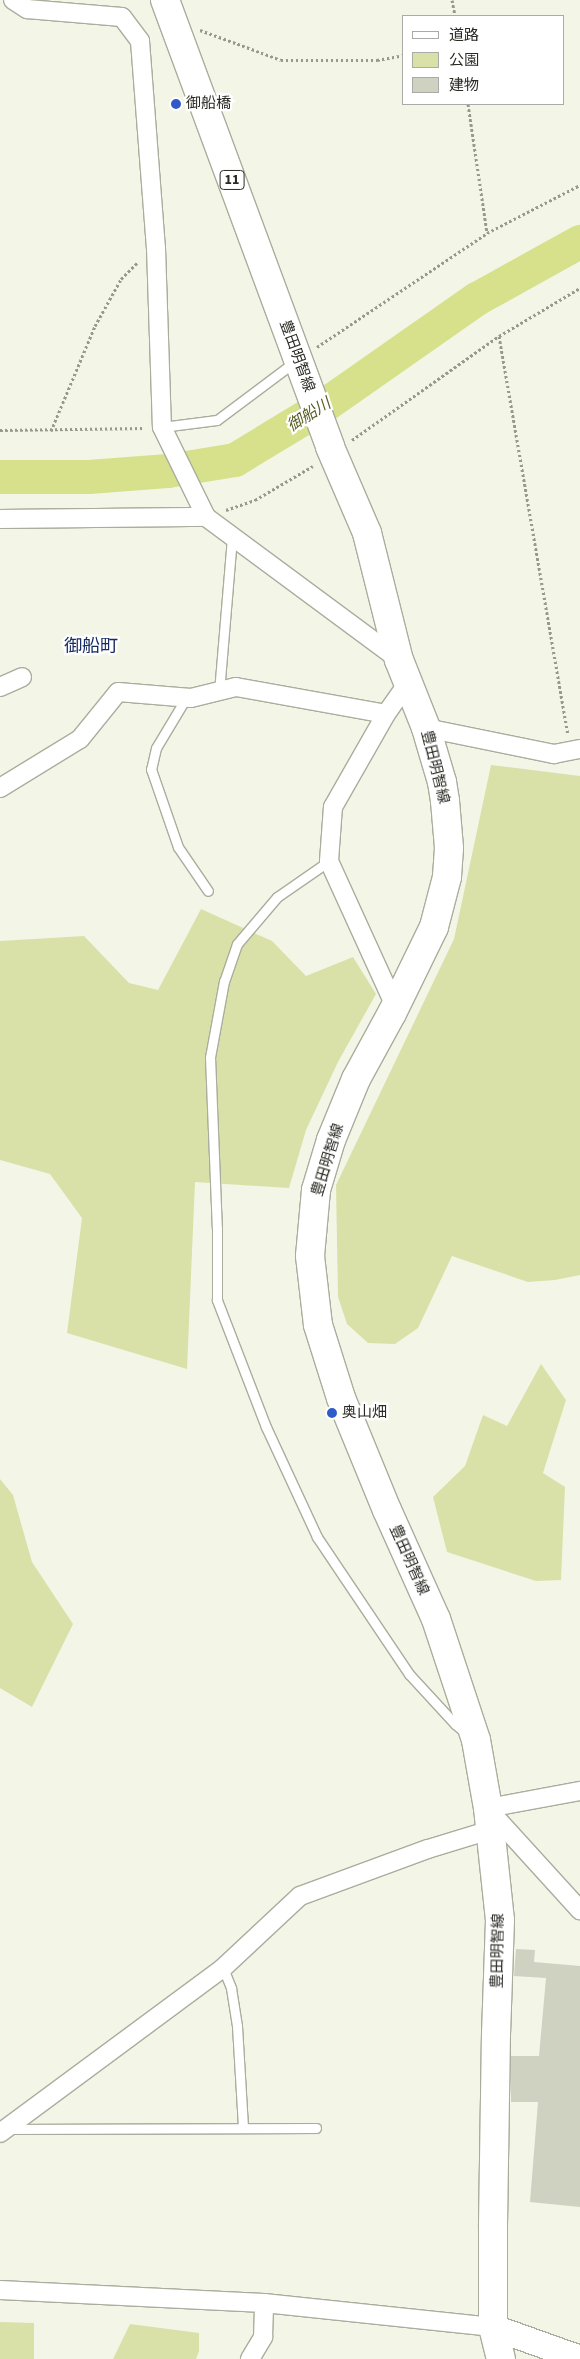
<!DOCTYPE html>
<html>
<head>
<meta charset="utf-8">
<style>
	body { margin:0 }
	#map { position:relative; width:580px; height:2359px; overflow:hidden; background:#f3f6e6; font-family:"Source Sans 3","Noto Sans JP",sans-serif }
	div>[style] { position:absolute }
	.green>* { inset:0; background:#d9e1a9 }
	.river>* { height:34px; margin:-17px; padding:0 17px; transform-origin:17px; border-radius:17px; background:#d7e18c }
	.building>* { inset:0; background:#cfd1c1 }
	.path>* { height:3px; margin-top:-1.5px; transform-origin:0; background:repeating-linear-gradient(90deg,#96998d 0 2.5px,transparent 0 5px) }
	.roads { filter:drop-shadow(1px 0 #aaad9d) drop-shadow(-1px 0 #aaad9d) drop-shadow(0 1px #aaad9d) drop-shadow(0 -1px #aaad9d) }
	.lane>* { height:9px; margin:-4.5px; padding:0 4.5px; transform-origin:4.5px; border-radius:4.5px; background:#fff }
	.street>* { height:18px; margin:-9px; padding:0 9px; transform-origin:9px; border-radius:9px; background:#fff }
	.secondary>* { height:25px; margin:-12.5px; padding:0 12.5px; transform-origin:12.5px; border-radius:12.5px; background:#fff }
	.primary>* { height:28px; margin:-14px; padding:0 14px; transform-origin:14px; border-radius:14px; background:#fff }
	.dots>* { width:14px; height:14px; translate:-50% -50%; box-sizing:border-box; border:2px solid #fff; border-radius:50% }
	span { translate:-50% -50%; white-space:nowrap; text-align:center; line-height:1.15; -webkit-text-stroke:4.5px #fff; paint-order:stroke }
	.shield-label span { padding:1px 4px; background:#fff; border:1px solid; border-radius:4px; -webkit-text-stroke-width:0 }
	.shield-label { font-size:14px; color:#2a2b24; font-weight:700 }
	.poi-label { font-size:15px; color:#2a2b24 }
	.left { translate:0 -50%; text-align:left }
	.street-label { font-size:15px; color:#2a2b24 }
	.water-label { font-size:16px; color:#575d20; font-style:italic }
	.quarter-label { font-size:18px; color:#162c62 }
	.legend { position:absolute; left:402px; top:15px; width:162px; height:90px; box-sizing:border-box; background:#fff; border:1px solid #aaaaa7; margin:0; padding:6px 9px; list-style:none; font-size:15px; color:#2a2b24 }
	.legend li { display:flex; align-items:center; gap:10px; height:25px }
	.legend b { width:25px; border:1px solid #aaaaa7 }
</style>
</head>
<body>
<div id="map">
	<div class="green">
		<i style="clip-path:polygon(491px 765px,580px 776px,580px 1275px,555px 1280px,528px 1282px,452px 1256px,418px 1328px,395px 1344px,368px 1343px,347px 1324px,338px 1297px,336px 1185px,454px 939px)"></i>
		<i style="clip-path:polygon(201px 909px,272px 941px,306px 976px,353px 957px,376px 994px,338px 1062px,306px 1130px,289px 1188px,195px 1182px,187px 1369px,67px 1333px,82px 1218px,50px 1174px,0 1160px,0 941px,84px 936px,129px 983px,158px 990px)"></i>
		<i style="clip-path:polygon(541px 1364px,566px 1400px,543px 1473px,565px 1487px,561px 1580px,536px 1581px,447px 1552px,433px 1497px,465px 1466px,483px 1415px,507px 1426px)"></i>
		<i style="clip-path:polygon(0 1479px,13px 1495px,32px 1562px,73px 1624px,32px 1707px,0 1688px)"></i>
		<i style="clip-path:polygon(0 2322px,34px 2323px,34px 2359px,0 2359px)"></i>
		<i style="clip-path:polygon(130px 2324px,199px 2333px,199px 2351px,196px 2359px,113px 2359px)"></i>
	</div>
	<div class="river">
		<i style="left:0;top:477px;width:89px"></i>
		<i style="left:89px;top:477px;width:79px;rotate:-4.3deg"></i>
		<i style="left:168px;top:471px;width:68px;rotate:-9.3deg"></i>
		<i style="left:235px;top:460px;width:104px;rotate:-31.2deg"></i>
		<i style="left:324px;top:406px;width:187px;rotate:-35deg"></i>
		<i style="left:477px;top:299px;width:118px;rotate:-29deg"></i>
	</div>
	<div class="building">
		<i style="clip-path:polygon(516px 1949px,535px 1950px,534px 1962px,580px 1966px,580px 2207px,530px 2202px,538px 2102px,511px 2102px,511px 2056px,539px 2056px,546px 1978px,514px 1976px)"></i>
	</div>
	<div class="path">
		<i style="left:452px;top:0;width:16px;rotate:79deg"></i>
		<i style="left:200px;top:30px;width:86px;rotate:20.3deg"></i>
		<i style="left:281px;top:60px;width:96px"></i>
		<i style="left:377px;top:60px;width:27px;rotate:-10deg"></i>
		<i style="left:468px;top:104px;width:130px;rotate:81.6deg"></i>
		<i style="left:499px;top:336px;width:404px;rotate:80.2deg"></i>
		<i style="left:317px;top:347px;width:205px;rotate:-33.8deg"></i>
		<i style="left:487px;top:233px;width:105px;rotate:-27.3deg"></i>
		<i style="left:0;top:430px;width:144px;rotate:-0.8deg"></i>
		<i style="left:51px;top:431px;width:114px;rotate:-67.3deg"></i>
		<i style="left:95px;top:326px;width:54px;rotate:-61deg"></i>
		<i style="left:121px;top:279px;width:24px;rotate:-45deg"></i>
		<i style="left:352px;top:440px;width:180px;rotate:-35.3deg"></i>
		<i style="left:499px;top:336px;width:94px;rotate:-30.7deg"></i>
		<i style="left:226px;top:510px;width:31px;rotate:-19deg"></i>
		<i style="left:255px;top:500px;width:67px;rotate:-30.4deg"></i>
	</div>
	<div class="roads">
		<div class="lane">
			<i style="left:162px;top:427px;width:55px;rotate:-7.3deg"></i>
			<i style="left:217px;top:420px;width:99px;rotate:-36.8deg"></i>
			<i style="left:219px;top:692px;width:157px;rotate:-85.2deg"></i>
			<i style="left:186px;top:698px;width:58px;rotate:121deg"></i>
			<i style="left:156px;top:748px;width:22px;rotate:103deg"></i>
			<i style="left:151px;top:769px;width:83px;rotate:70.9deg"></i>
			<i style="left:178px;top:847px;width:53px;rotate:55.7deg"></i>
			<i style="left:329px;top:861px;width:63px;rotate:145.3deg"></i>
			<i style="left:277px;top:897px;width:62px;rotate:130.4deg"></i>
			<i style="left:237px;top:944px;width:39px;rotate:109deg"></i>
			<i style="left:224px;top:981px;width:77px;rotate:100.4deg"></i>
			<i style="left:210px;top:1057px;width:171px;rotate:87.7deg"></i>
			<i style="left:217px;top:1228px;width:72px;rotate:90deg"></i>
			<i style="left:217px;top:1300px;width:136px;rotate:68.9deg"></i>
			<i style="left:266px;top:1427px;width:121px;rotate:65.1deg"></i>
			<i style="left:317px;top:1537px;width:165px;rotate:56.1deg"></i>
			<i style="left:409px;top:1674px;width:68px;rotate:47.4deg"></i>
			<i style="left:455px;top:1724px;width:13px;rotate:39deg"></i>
			<i style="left:223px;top:1968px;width:22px;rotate:68deg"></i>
			<i style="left:231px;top:1988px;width:38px;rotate:81deg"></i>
			<i style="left:237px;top:2026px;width:102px;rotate:86.6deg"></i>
			<i style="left:8px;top:2129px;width:308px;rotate:-0.2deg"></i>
		</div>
		<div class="street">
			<i style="left:13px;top:0;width:17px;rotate:33deg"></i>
			<i style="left:27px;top:9px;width:95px;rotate:4.8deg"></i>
			<i style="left:122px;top:17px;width:30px;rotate:53deg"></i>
			<i style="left:140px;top:41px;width:208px;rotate:85.6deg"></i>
			<i style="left:156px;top:248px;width:179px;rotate:88.1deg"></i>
			<i style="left:162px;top:427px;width:100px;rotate:63.9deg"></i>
			<i style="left:206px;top:517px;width:240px;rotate:36.5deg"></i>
			<i style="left:0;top:519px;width:206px;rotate:-0.6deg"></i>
			<i style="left:0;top:687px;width:24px;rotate:-24deg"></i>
			<i style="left:426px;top:728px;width:131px;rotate:11.5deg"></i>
			<i style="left:554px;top:754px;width:26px;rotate:-11deg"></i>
			<i style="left:0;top:788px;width:94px;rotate:-31.5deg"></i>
			<i style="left:80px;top:739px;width:60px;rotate:-51deg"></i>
			<i style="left:118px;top:692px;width:73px;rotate:4.7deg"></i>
			<i style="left:191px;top:698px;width:46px;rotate:-13.7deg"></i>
			<i style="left:236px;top:687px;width:152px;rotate:10.2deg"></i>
			<i style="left:395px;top:1006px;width:159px;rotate:-114.5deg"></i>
			<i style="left:329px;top:861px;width:54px;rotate:-85.8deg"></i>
			<i style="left:333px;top:807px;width:107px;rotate:-60.3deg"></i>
			<i style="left:386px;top:714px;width:39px;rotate:-55deg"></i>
			<i style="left:488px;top:1808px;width:94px;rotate:-10.5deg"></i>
			<i style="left:488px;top:1809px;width:137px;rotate:47.7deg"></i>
			<i style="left:0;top:2133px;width:277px;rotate:-36.5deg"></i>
			<i style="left:223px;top:1968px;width:105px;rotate:-43.1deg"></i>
			<i style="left:300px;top:1896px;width:136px;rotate:-20.2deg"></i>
			<i style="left:428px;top:1849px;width:65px;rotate:-17deg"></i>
			<i style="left:0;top:2290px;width:264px;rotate:2.8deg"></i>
			<i style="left:264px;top:2303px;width:230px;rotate:6deg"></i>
			<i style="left:250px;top:2359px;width:26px;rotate:-59deg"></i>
			<i style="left:263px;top:2337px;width:34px;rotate:-88deg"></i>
		</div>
		<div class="secondary">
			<i style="left:493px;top:2327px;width:92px;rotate:19.6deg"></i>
		</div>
		<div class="primary">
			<i style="left:165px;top:0;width:476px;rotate:69.7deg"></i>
			<i style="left:330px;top:447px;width:94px;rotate:66.7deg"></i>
			<i style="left:367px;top:533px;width:131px;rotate:75.9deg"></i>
			<i style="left:399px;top:660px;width:73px;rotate:68.3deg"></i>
			<i style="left:426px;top:728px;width:56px;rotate:73.5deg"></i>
			<i style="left:442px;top:782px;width:19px;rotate:81deg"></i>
			<i style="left:445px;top:801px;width:47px;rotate:85.1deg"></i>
			<i style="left:449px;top:848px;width:29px;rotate:94deg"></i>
			<i style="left:447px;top:877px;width:52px;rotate:104.6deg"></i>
			<i style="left:434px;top:927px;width:96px;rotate:116deg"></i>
			<i style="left:392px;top:1013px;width:75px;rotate:118.6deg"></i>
			<i style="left:356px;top:1079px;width:66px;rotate:112.3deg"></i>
			<i style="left:331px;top:1140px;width:52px;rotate:106.7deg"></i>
			<i style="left:316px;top:1190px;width:66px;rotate:95.2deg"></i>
			<i style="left:310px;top:1256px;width:69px;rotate:83.4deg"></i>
			<i style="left:318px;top:1325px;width:77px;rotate:72.5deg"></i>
			<i style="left:341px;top:1398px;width:121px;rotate:67.7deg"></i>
			<i style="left:387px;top:1510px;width:120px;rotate:65.8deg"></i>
			<i style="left:436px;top:1619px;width:127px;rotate:71.7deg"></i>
			<i style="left:476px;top:1740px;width:69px;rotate:80deg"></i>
			<i style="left:488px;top:1808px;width:113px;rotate:83.9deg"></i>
			<i style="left:500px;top:1920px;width:113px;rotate:92deg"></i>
			<i style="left:496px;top:2033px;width:195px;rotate:90.9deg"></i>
			<i style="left:493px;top:2228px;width:99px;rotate:90deg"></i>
			<i style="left:493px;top:2327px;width:33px;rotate:76deg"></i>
		</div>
	</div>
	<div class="dots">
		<i style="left:176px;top:104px;background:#2f5bca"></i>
		<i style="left:332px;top:1413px;background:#2f5bca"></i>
	</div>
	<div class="shield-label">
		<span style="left:232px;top:180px">11</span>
	</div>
	<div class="poi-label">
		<span class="left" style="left:186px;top:104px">御船橋</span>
		<span class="left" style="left:342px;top:1413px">奥山畑</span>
	</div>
	<div class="street-label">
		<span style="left:297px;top:356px;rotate:70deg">豊田明智線</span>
		<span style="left:435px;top:767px;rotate:76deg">豊田明智線</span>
		<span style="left:328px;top:1160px;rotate:-73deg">豊田明智線</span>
		<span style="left:409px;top:1560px;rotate:66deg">豊田明智線</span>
		<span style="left:498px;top:1951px;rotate:-89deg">豊田明智線</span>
	</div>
	<div class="water-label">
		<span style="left:309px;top:415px;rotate:-32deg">御船川</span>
	</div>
	<div class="quarter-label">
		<span style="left:91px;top:647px">御船町</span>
	</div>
	<ul class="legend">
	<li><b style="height:6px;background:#fff"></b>道路</li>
	<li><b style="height:14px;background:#d9e1a9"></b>公園</li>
	<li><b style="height:14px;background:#cfd1c1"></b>建物</li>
	</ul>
</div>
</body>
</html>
